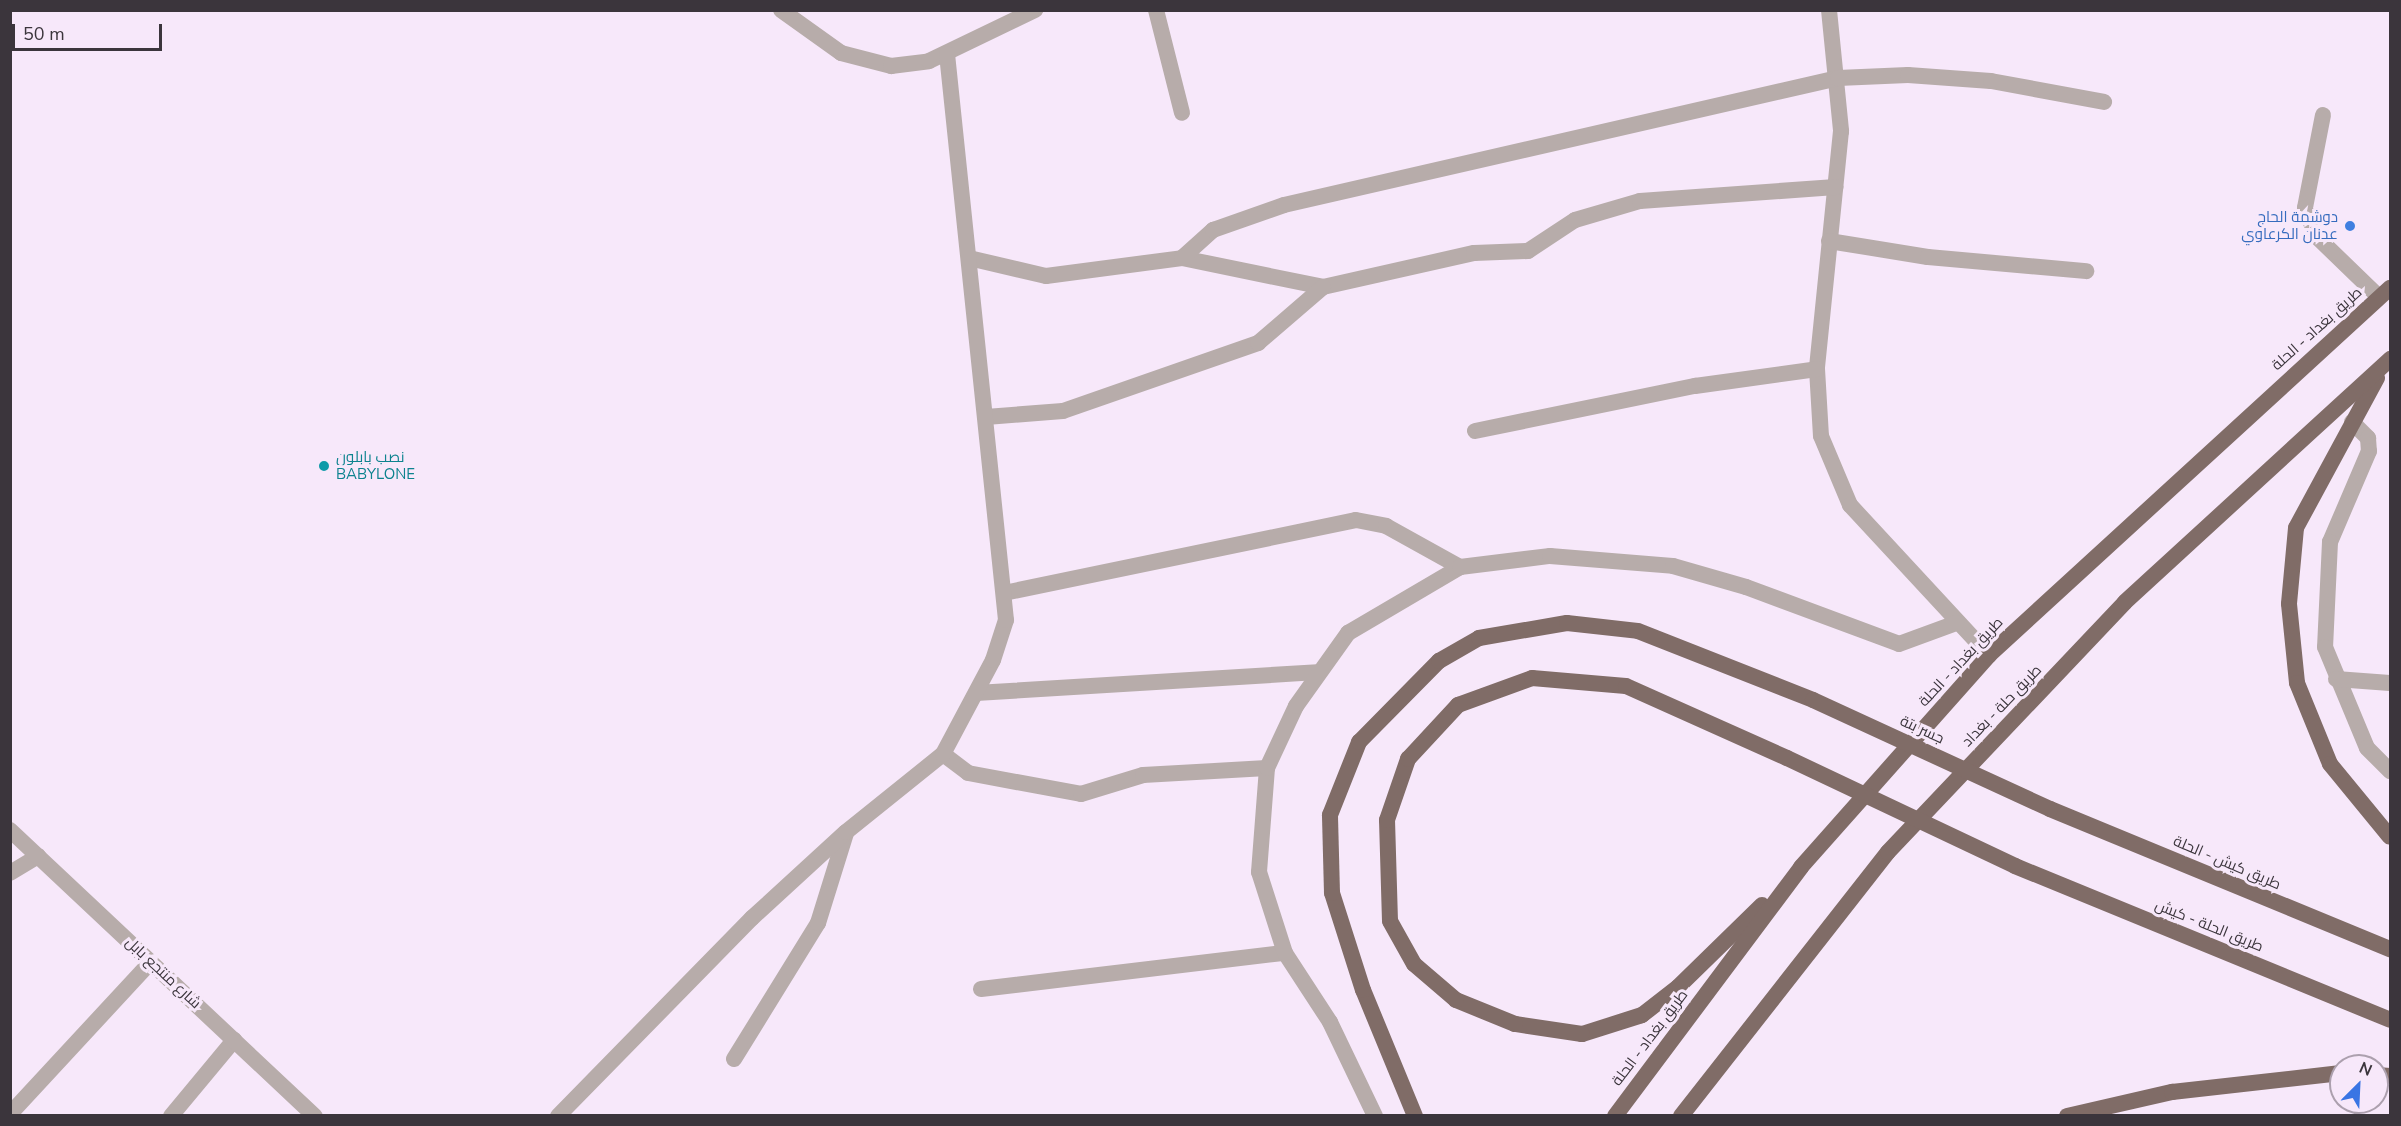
<!DOCTYPE html>
<html>
<head>
<meta charset="utf-8">
<style>
	body { margin:0 }
	#map { position:relative; width:2401px; height:1126px; overflow:hidden; background:#f7e8fa; font-family:"Nunito Sans",Cairo,sans-serif }
	div>[style] { position:absolute }
	.minor>* { height:16px; margin:-8px; padding:0 8px; transform-origin:8px; border-radius:8px; background:#b7acaa }
	.tertiary>* { height:16px; margin:-8px; padding:0 8px; transform-origin:8px; border-radius:8px; background:#b7acaa }
	.trunk>* { height:16px; margin:-8px; padding:0 8px; transform-origin:8px; border-radius:8px; background:#806c67 }
	.trunk-bridge>* { height:16px; margin:-8px; padding:0 8px; transform-origin:8px; border-radius:8px; background:#806c67 }
	.dots>* { width:16px; height:16px; translate:-50% -50%; box-sizing:border-box; border:3px solid #f7e8fa; border-radius:50% }
	span { translate:-50% -50%; white-space:nowrap; text-align:center; line-height:1.15; -webkit-text-stroke:6px #f7e8fa; paint-order:stroke }
	.shop-label { font-size:15px; color:#366cbe }
	.right { translate:-100% -50%; text-align:right }
	.street-label { font-size:15px; color:#3b353c }
	.culture-label { font-size:15px; color:#0d838f }
	.left { translate:0 -50%; text-align:left }
	.frame { position:absolute; inset:0; border:12px solid #3b353c; pointer-events:none }
	.north { position:absolute; left:2329px; top:1054px; width:60px; height:60px; box-sizing:border-box; background:#f7e8fa; border:2px solid #aca0ae; border-radius:50%; rotate:24deg; font-size:16px; font-weight:700; line-height:24px; text-align:center; color:#3b353c }
	.north::after { content:''; display:block; margin:auto; width:21px; height:27px; background:#3975e4; clip-path:polygon(50% 0,100% 100%,50% 72%,0 100%) }
	.scale { position:absolute; left:12px; top:24px; width:150px; height:27px; box-sizing:border-box; border:3px solid #3b353c; border-top:0; padding-left:8px; font-size:18px; line-height:21px; white-space:nowrap; color:#3b353c; -webkit-text-stroke:4px #f7e8fa; paint-order:stroke }
</style>
</head>
<body>
<div id="map">
	<div class="minor">
		<i style="left:781px;top:10px;width:74px;rotate:35.6deg"></i>
		<i style="left:841px;top:53px;width:52px;rotate:14.6deg"></i>
		<i style="left:891px;top:66px;width:38px;rotate:-7deg"></i>
		<i style="left:929px;top:61px;width:118px;rotate:-25.7deg"></i>
		<i style="left:1156px;top:10px;width:106px;rotate:75.8deg"></i>
		<i style="left:1829px;top:10px;width:122px;rotate:84.3deg"></i>
		<i style="left:1841px;top:131px;width:239px;rotate:95.8deg"></i>
		<i style="left:1817px;top:369px;width:67px;rotate:86.6deg"></i>
		<i style="left:1821px;top:436px;width:75px;rotate:67.2deg"></i>
		<i style="left:1850px;top:505px;width:205px;rotate:47.2deg"></i>
		<i style="left:2323px;top:115px;width:95px;rotate:101deg"></i>
		<i style="left:2305px;top:208px;width:31px;rotate:68deg"></i>
		<i style="left:2317px;top:237px;width:86px;rotate:44.1deg"></i>
		<i style="left:1829px;top:241px;width:100px;rotate:9.2deg"></i>
		<i style="left:1928px;top:257px;width:159px;rotate:5.1deg"></i>
		<i style="left:969px;top:258px;width:79px;rotate:13.2deg"></i>
		<i style="left:1046px;top:276px;width:137px;rotate:-7.5deg"></i>
		<i style="left:1182px;top:258px;width:144px;rotate:11.6deg"></i>
		<i style="left:1323px;top:287px;width:155px;rotate:-12.7deg"></i>
		<i style="left:1474px;top:253px;width:54px;rotate:-2.1deg"></i>
		<i style="left:1528px;top:251px;width:56px;rotate:-33.4deg"></i>
		<i style="left:1575px;top:220px;width:68px;rotate:-16.3deg"></i>
		<i style="left:1640px;top:201px;width:196px;rotate:-4.1deg"></i>
		<i style="left:1182px;top:258px;width:42px;rotate:-42.1deg"></i>
		<i style="left:1213px;top:230px;width:75px;rotate:-19.4deg"></i>
		<i style="left:1284px;top:205px;width:568px;rotate:-12.91deg"></i>
		<i style="left:1838px;top:78px;width:70px;rotate:-2.5deg"></i>
		<i style="left:1908px;top:75px;width:83px;rotate:4.1deg"></i>
		<i style="left:1991px;top:81px;width:115px;rotate:10.5deg"></i>
		<i style="left:986px;top:417px;width:77px;rotate:-4.5deg"></i>
		<i style="left:1063px;top:411px;width:207px;rotate:-19.2deg"></i>
		<i style="left:1258px;top:343px;width:86px;rotate:-40.7deg"></i>
		<i style="left:2352px;top:422px;width:23px;rotate:45deg"></i>
		<i style="left:2368px;top:438px;width:13px;rotate:86deg"></i>
		<i style="left:2369px;top:451px;width:99px;rotate:113.2deg"></i>
		<i style="left:2330px;top:542px;width:105px;rotate:92.7deg"></i>
		<i style="left:2325px;top:647px;width:109px;rotate:67.4deg"></i>
		<i style="left:2367px;top:748px;width:33px;rotate:45deg"></i>
		<i style="left:1475px;top:431px;width:225px;rotate:-11.6deg"></i>
		<i style="left:1695px;top:386px;width:123px;rotate:-7.9deg"></i>
		<i style="left:1004px;top:593px;width:359px;rotate:-11.7deg"></i>
		<i style="left:1356px;top:520px;width:31px;rotate:11deg"></i>
		<i style="left:1386px;top:526px;width:85px;rotate:29deg"></i>
		<i style="left:2336px;top:679px;width:54px;rotate:4.2deg"></i>
		<i style="left:976px;top:693px;width:342px;rotate:-3.5deg"></i>
		<i style="left:943px;top:754px;width:31px;rotate:37deg"></i>
		<i style="left:968px;top:773px;width:115px;rotate:10.5deg"></i>
		<i style="left:1081px;top:794px;width:65px;rotate:-17deg"></i>
		<i style="left:1143px;top:775px;width:124px;rotate:-3.2deg"></i>
		<i style="left:10px;top:873px;width:33px;rotate:-31deg"></i>
		<i style="left:981px;top:989px;width:306px;rotate:-6.8deg"></i>
		<i style="left:734px;top:1059px;width:160px;rotate:-58.3deg"></i>
		<i style="left:818px;top:923px;width:94px;rotate:-72.7deg"></i>
		<i style="left:10px;top:1114px;width:207px;rotate:-47.2deg"></i>
		<i style="left:171px;top:1116px;width:99px;rotate:-50.3deg"></i>
		<i style="left:558px;top:1116px;width:277px;rotate:-45.6deg"></i>
		<i style="left:752px;top:918px;width:127px;rotate:-42.5deg"></i>
		<i style="left:846px;top:832px;width:124px;rotate:-38.8deg"></i>
		<i style="left:943px;top:754px;width:106px;rotate:-62deg"></i>
		<i style="left:993px;top:660px;width:42px;rotate:-72deg"></i>
		<i style="left:1006px;top:620px;width:569px;rotate:-95.95deg"></i>
		<i style="left:1375px;top:1116px;width:104px;rotate:-115.6deg"></i>
		<i style="left:1330px;top:1022px;width:82px;rotate:-123.1deg"></i>
		<i style="left:1285px;top:953px;width:85px;rotate:-107.8deg"></i>
		<i style="left:1259px;top:872px;width:104px;rotate:-85.6deg"></i>
		<i style="left:1267px;top:768px;width:68px;rotate:-64.9deg"></i>
		<i style="left:1296px;top:706px;width:90px;rotate:-54.5deg"></i>
		<i style="left:1348px;top:633px;width:130px;rotate:-30.5deg"></i>
		<i style="left:1460px;top:567px;width:91px;rotate:-7deg"></i>
		<i style="left:1550px;top:556px;width:123px;rotate:4.6deg"></i>
		<i style="left:1673px;top:566px;width:76px;rotate:16deg"></i>
		<i style="left:1746px;top:587px;width:163px;rotate:20.4deg"></i>
		<i style="left:1899px;top:644px;width:61px;rotate:-20.2deg"></i>
	</div>
	<div class="tertiary">
		<i style="left:10px;top:830px;width:418px;rotate:43.2deg"></i>
	</div>
	<div class="trunk">
		<i style="left:2377px;top:378px;width:170px;rotate:118.4deg"></i>
		<i style="left:2296px;top:528px;width:76px;rotate:95.3deg"></i>
		<i style="left:2289px;top:604px;width:79px;rotate:84.2deg"></i>
		<i style="left:2297px;top:683px;width:87px;rotate:67.8deg"></i>
		<i style="left:2330px;top:764px;width:94px;rotate:50.6deg"></i>
		<i style="left:2050px;top:809px;width:368px;rotate:22.4deg"></i>
		<i style="left:2015px;top:866px;width:405px;rotate:22.3deg"></i>
		<i style="left:1762px;top:905px;width:117px;rotate:135.7deg"></i>
		<i style="left:1678px;top:987px;width:46px;rotate:142.1deg"></i>
		<i style="left:1642px;top:1015px;width:63px;rotate:162.4deg"></i>
		<i style="left:1582px;top:1034px;width:68px;rotate:-171.5deg"></i>
		<i style="left:1515px;top:1024px;width:64px;rotate:-157.9deg"></i>
		<i style="left:1456px;top:1000px;width:55px;rotate:-139.4deg"></i>
		<i style="left:1414px;top:964px;width:49px;rotate:-119.2deg"></i>
		<i style="left:1390px;top:921px;width:101px;rotate:-91.7deg"></i>
		<i style="left:1387px;top:820px;width:65px;rotate:-71deg"></i>
		<i style="left:1408px;top:759px;width:74px;rotate:-47.2deg"></i>
		<i style="left:1458px;top:705px;width:79px;rotate:-20deg"></i>
		<i style="left:1532px;top:678px;width:94px;rotate:4.9deg"></i>
		<i style="left:1626px;top:686px;width:176px;rotate:24.1deg"></i>
		<i style="left:2377px;top:1075px;width:13px;rotate:4deg"></i>
		<i style="left:1415px;top:1116px;width:136px;rotate:-112.4deg"></i>
		<i style="left:1363px;top:990px;width:102px;rotate:-107.7deg"></i>
		<i style="left:1332px;top:893px;width:78px;rotate:-91.5deg"></i>
		<i style="left:1330px;top:815px;width:79px;rotate:-68.3deg"></i>
		<i style="left:1359px;top:742px;width:114px;rotate:-45.4deg"></i>
		<i style="left:1439px;top:661px;width:46px;rotate:-29.9deg"></i>
		<i style="left:1479px;top:638px;width:89px;rotate:-9.7deg"></i>
		<i style="left:1567px;top:623px;width:71px;rotate:6.4deg"></i>
		<i style="left:1638px;top:631px;width:188px;rotate:21.5deg"></i>
		<i style="left:1615px;top:1116px;width:311px;rotate:-53.2deg"></i>
		<i style="left:1801px;top:867px;width:283px;rotate:-48.4deg"></i>
		<i style="left:1989px;top:655px;width:544px;rotate:-42.47deg"></i>
		<i style="left:1681px;top:1116px;width:335px;rotate:-51.9deg"></i>
		<i style="left:1888px;top:852px;width:344px;rotate:-46.5deg"></i>
		<i style="left:2125px;top:602px;width:360px;rotate:-42.5deg"></i>
		<i style="left:2067px;top:1116px;width:108px;rotate:-12.9deg"></i>
		<i style="left:2172px;top:1092px;width:170px;rotate:-6.4deg"></i>
	</div>
	<div class="trunk-bridge">
		<i style="left:1813px;top:700px;width:261px;rotate:24.7deg"></i>
		<i style="left:1787px;top:758px;width:252px;rotate:25.3deg"></i>
	</div>
	<div class="dots">
		<i style="left:2350px;top:226px;background:#3f7fe0"></i>
		<i style="left:324px;top:466px;background:#0f9aa8"></i>
	</div>
	<div class="shop-label">
		<span class="right" style="left:2338px;top:226px">دوشمة الحاج<br>عدنان الكرعاوي</span>
	</div>
	<div class="street-label">
		<span style="left:2317px;top:329px;rotate:-42deg">طريق بغداد - الحلة</span>
		<span style="left:1961px;top:662px;rotate:-47deg">طريق بغداد - الحلة</span>
		<span style="left:2002px;top:706px;rotate:-46deg">طريق حلة - بغداد</span>
		<span style="left:1922px;top:730px;rotate:25deg">جسر بتة</span>
		<span style="left:2227px;top:863px;rotate:23deg">طريق كيش - الحلة</span>
		<span style="left:2209px;top:926px;rotate:22deg">طريق الحلة - كيش</span>
		<span style="left:163px;top:973px;rotate:43deg">شارع منتجع بابل</span>
		<span style="left:1650px;top:1038px;rotate:-53deg">طريق بغداد - الحلة</span>
	</div>
	<div class="culture-label">
		<span class="left" style="left:336px;top:466px">نصب بابلون<br>BABYLONE</span>
	</div>
	<div class="frame"></div>
	<div class="north">N</div>
	<div class="scale">50 m</div>
</div>
</body>
</html>
